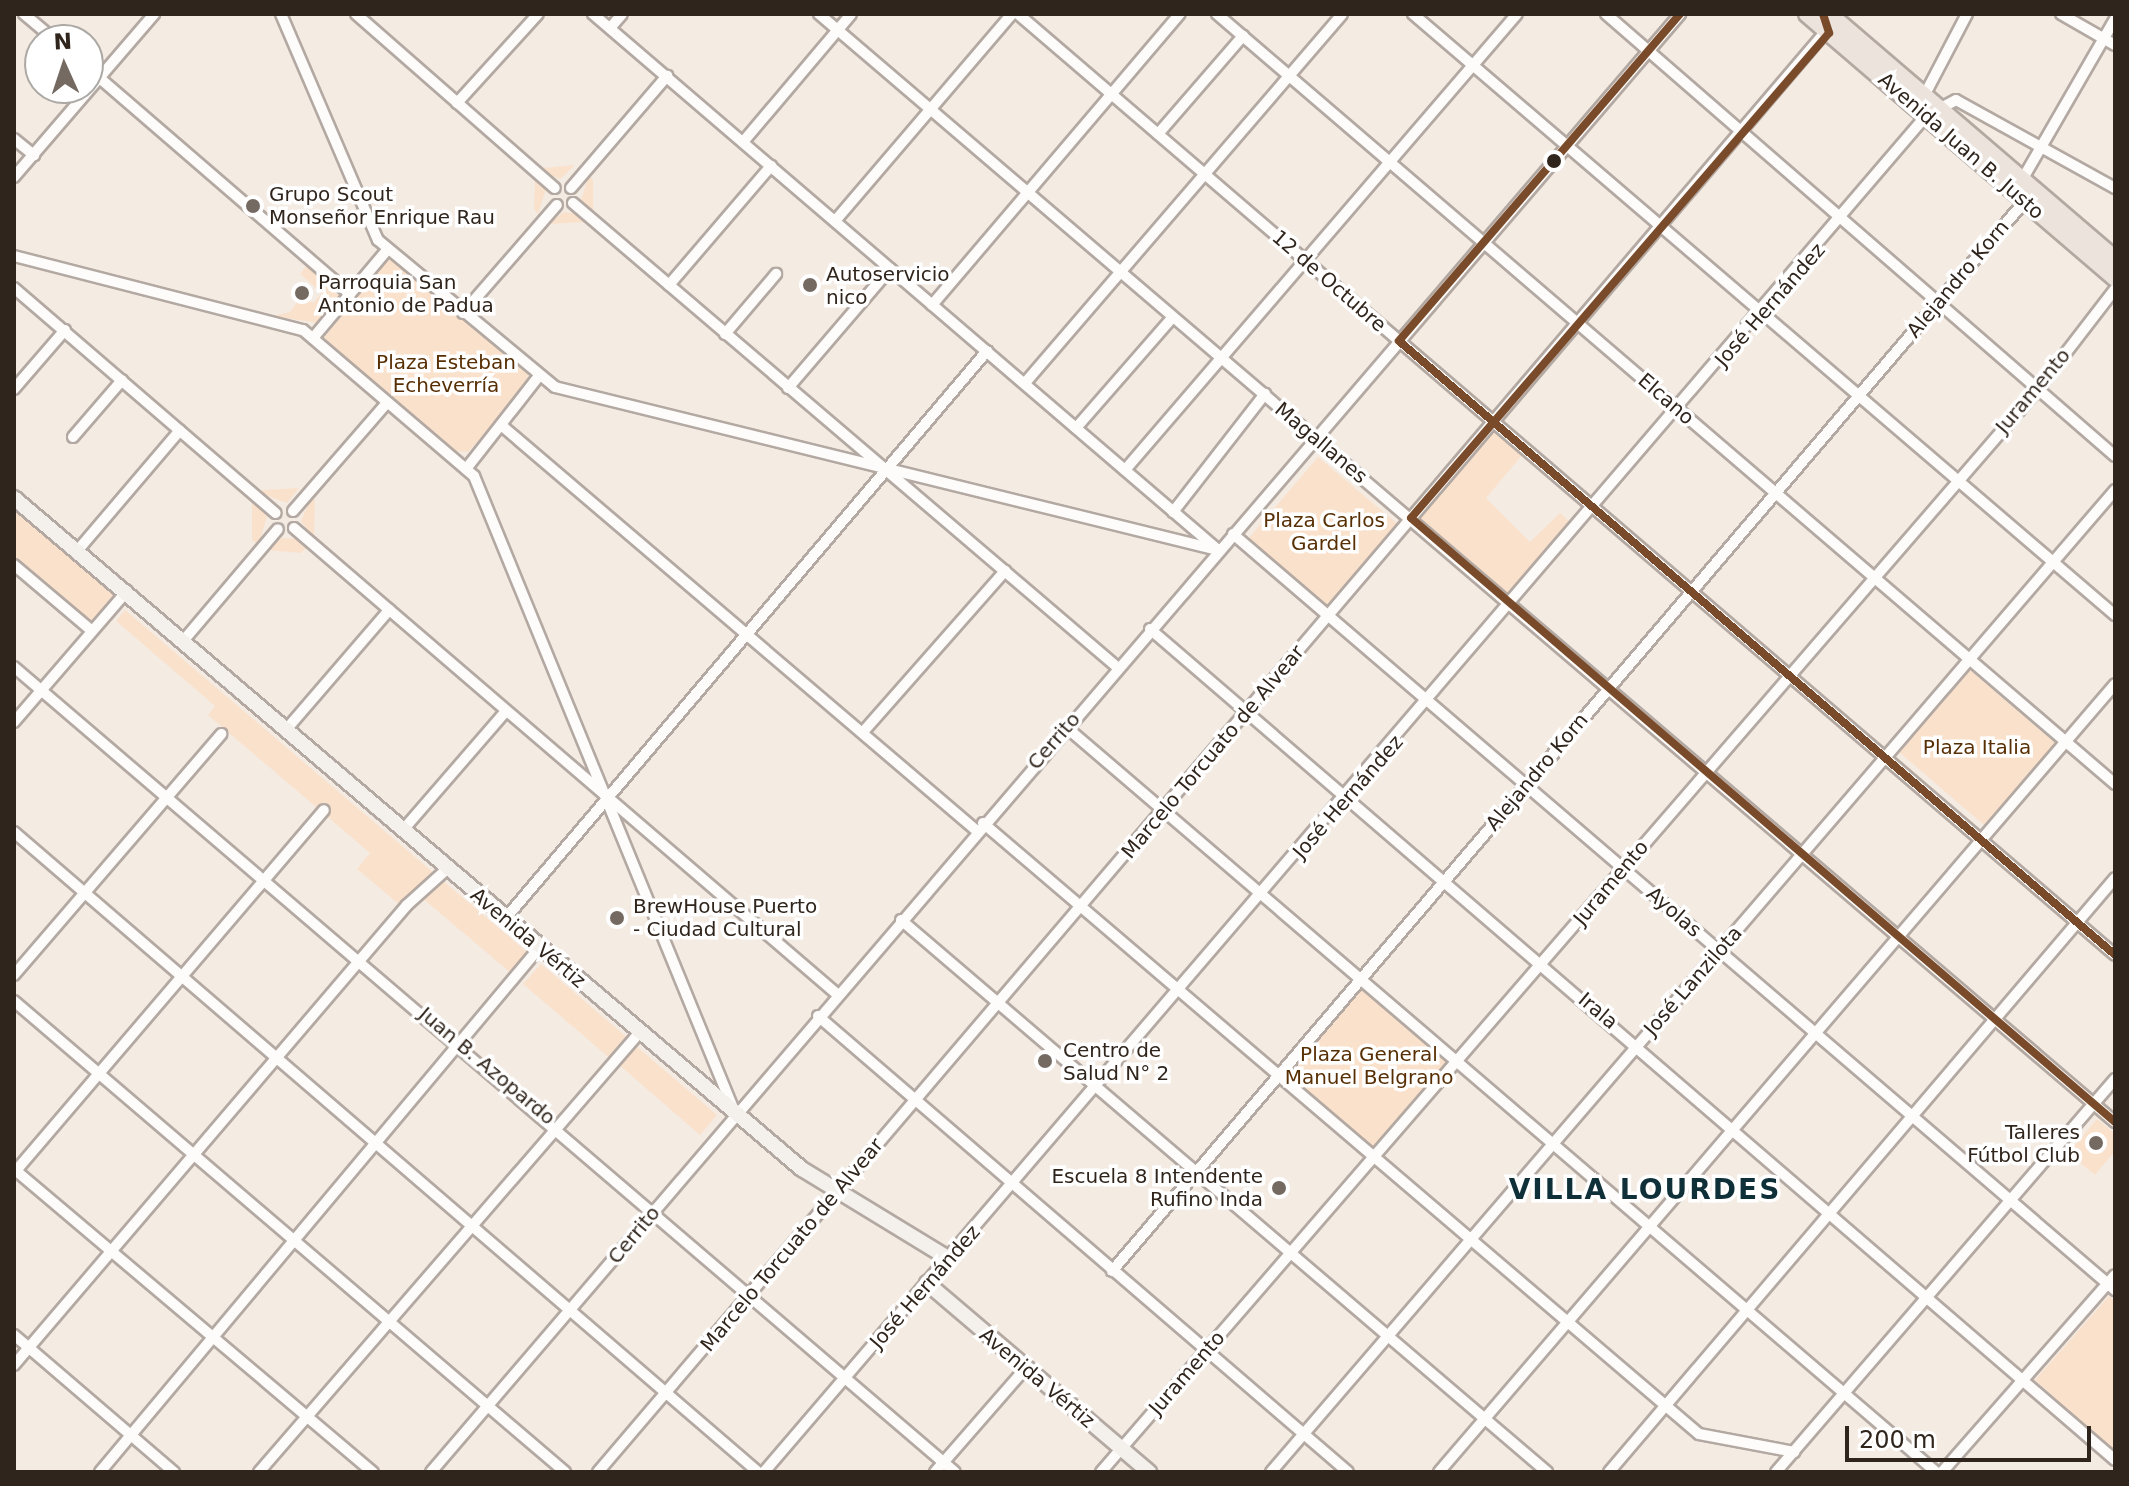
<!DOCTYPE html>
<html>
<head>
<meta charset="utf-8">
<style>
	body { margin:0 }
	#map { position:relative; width:2129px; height:1486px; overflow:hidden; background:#f4ebe3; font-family:"DejaVu Sans",sans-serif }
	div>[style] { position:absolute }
	.green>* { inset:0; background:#fae1cc }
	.roads { filter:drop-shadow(2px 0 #b3a9a2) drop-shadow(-2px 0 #b3a9a2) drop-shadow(0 2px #b3a9a2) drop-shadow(0 -2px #b3a9a2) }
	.street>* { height:10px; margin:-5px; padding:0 5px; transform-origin:5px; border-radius:5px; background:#fdfcfb }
	.secondary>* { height:14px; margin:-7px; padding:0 7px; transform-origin:7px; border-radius:7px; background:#f4f0ec }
	.primary>* { height:16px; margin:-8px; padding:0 8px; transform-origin:8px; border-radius:8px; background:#ece4dc }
	.bus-1>* { height:8px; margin:-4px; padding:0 4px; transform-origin:4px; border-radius:4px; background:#7a4b2a }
	.dots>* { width:22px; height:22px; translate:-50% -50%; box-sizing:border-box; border:4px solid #fff; border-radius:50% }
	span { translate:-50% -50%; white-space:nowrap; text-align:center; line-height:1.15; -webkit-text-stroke:7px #fff; paint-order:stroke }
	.street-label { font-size:20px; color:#30251c }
	.poi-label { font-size:20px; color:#30251c }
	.left { translate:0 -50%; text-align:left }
	.right { translate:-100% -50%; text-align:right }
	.park-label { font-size:20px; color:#582f04 }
	.district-label { font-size:28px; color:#0f3038; font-weight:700; letter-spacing:2px }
	.frame { position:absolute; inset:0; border:16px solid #30251c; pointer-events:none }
	.north { position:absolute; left:24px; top:24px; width:80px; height:80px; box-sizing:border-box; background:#fff; border:2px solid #aca8a4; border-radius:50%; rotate:357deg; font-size:22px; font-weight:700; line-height:32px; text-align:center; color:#30251c }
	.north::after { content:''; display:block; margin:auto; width:28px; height:36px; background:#756a62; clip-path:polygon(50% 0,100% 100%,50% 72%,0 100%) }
	.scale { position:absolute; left:1845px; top:1426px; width:246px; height:36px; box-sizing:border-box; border:4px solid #30251c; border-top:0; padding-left:10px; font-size:24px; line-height:28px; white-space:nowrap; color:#30251c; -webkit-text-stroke:6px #fff; paint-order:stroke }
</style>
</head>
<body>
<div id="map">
	<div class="green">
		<i style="clip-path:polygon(575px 165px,560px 179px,542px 171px,544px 168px)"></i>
		<i style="clip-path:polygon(589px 176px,593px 180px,593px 215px,581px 200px)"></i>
		<i style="clip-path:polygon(535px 177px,546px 189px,538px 214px,534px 209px)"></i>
		<i style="clip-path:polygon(564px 212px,577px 214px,587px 222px,548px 224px)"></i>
		<i style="clip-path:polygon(385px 260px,396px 261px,528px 373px,527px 385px,468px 452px,455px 451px,323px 339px)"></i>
		<i style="clip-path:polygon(308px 264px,340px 297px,318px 323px,274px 316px,290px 312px,302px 295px,313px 303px,322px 293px,300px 274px)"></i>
		<i style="clip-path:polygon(1496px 430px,1523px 454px,1486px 498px,1530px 542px,1560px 513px,1570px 522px,1508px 595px,1419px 520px)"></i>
		<i style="clip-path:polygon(1318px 457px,1400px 526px,1329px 608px,1248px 539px)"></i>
		<i style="clip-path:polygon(299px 488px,287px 503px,260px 493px,263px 490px)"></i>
		<i style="clip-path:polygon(311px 497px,315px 500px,314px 539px,301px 521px)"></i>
		<i style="clip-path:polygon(252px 500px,267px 517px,258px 545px,252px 540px)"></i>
		<i style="clip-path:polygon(14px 505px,119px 594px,93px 624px,14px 556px)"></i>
		<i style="clip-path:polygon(282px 538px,298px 539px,308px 546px,301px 553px,267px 550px)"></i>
		<i style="clip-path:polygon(125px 610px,435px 874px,401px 906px,357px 869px,370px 853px,208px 715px,215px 706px,116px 621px)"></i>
		<i style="clip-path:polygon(1969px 669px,2055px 743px,1984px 825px,1899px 752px)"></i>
		<i style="clip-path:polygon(442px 880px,528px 953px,511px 973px,421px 897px)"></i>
		<i style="clip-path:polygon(541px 964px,630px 1040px,612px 1060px,523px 984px)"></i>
		<i style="clip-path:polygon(1363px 977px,1458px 1059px,1375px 1156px,1281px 1073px)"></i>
		<i style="clip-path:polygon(635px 1045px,717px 1115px,700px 1135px,618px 1064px)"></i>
		<i style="clip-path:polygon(2097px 1119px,2115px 1134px,2115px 1151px,2095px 1175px,2068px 1153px)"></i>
		<i style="clip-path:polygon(2109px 1296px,2115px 1301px,2115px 1451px,2035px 1380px)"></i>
	</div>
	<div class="roads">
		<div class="street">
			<i style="left:24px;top:14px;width:40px;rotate:40deg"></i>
			<i style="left:281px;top:14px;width:246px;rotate:66.8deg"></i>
			<i style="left:378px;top:240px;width:230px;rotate:39.7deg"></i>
			<i style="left:555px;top:387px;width:683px;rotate:13.81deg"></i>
			<i style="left:356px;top:14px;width:264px;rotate:41.2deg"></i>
			<i style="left:593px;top:14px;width:822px;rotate:40.61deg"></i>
			<i style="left:819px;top:14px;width:1705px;rotate:40.53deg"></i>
			<i style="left:1018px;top:14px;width:1445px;rotate:40.62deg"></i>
			<i style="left:1217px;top:14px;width:1183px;rotate:40.61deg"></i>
			<i style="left:1413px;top:14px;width:924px;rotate:40.57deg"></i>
			<i style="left:1606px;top:14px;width:674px;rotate:40.97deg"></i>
			<i style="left:2061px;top:14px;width:62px;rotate:29.9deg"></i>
			<i style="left:610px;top:28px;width:18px;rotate:-49deg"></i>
			<i style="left:88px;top:68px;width:346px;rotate:40.8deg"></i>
			<i style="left:1923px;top:98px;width:95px;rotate:-62.4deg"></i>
			<i style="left:457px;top:103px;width:120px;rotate:-47.7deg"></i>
			<i style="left:1158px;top:134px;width:130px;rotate:-49.1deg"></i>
			<i style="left:14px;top:139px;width:26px;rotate:39deg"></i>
			<i style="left:743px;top:142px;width:167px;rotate:-49.8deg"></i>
			<i style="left:14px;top:177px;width:215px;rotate:-49.3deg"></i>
			<i style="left:571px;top:188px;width:148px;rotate:-49.4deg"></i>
			<i style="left:573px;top:203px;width:715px;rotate:40.46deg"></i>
			<i style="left:835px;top:221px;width:272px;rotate:-49.5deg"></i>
			<i style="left:14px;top:256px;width:298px;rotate:14.4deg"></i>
			<i style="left:303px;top:330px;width:225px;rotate:40.5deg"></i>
			<i style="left:474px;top:476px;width:688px;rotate:67.72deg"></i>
			<i style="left:669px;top:285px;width:157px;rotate:-49.4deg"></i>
			<i style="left:14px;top:288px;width:345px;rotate:40.7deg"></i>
			<i style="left:932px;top:305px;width:382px;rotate:-49.6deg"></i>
			<i style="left:463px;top:313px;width:143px;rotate:-49deg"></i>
			<i style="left:725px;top:334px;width:79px;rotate:-49.6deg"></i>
			<i style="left:313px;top:338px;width:116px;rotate:-49.9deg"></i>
			<i style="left:1025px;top:383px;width:486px;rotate:-49.3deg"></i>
			<i style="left:788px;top:388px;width:157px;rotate:-49.4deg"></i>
			<i style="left:14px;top:389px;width:78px;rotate:-49.2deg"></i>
			<i style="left:501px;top:425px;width:626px;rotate:40.46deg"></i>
			<i style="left:1076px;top:428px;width:147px;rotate:-48.9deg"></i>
			<i style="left:73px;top:437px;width:75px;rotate:-49.3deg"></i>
			<i style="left:466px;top:469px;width:118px;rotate:-51.9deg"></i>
			<i style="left:1125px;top:470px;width:601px;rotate:-49.32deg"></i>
			<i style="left:293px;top:511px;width:143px;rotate:-49deg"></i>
			<i style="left:1173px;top:512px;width:150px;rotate:-52.1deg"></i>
			<i style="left:294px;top:528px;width:716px;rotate:40.64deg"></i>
			<i style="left:1233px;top:534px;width:1162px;rotate:40.6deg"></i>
			<i style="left:78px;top:550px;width:157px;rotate:-49.6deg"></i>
			<i style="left:14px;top:565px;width:102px;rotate:40.2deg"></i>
			<i style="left:1150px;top:629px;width:1273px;rotate:40.73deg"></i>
			<i style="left:184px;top:640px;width:145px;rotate:-49.7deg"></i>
			<i style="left:14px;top:667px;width:1238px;rotate:40.55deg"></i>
			<i style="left:14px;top:722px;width:173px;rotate:-49.2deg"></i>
			<i style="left:1066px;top:727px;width:1145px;rotate:40.57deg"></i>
			<i style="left:285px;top:731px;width:160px;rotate:-49.3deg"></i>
			<i style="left:863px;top:732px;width:215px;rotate:-48.6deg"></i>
			<i style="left:983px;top:823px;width:941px;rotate:40.48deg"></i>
			<i style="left:1699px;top:1434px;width:97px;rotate:10.7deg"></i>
			<i style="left:403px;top:830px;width:157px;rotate:-49.1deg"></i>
			<i style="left:14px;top:832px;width:981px;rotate:40.7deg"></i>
			<i style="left:505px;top:919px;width:745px;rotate:-49.68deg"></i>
			<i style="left:901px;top:920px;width:850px;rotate:40.51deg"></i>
			<i style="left:14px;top:975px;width:318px;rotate:-49.3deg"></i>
			<i style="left:14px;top:1001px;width:725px;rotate:40.52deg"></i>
			<i style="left:818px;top:1016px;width:699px;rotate:40.71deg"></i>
			<i style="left:14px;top:1169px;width:470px;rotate:40.2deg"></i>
			<i style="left:14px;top:1173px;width:477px;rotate:-49.5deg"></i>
			<i style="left:1112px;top:1271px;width:1407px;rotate:-49.53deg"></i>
			<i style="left:2025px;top:201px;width:21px;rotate:-98deg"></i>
			<i style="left:2022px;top:180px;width:186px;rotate:-60deg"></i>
			<i style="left:14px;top:1335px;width:211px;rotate:40.6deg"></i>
			<i style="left:14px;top:1365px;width:605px;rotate:-49.49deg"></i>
			<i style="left:407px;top:905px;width:54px;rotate:-42deg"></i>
			<i style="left:100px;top:1472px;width:684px;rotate:-50.04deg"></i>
			<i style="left:259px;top:1472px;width:582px;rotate:-49.11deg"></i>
			<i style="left:431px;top:1472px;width:1920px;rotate:-49.41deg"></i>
			<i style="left:598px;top:1472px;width:1896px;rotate:-49.56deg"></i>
			<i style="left:764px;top:1472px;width:1786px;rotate:-49.41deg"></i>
			<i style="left:1926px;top:116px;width:34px;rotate:-28deg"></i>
			<i style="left:1956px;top:100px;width:182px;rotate:29deg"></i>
			<i style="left:935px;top:1472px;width:135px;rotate:-48.9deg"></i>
			<i style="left:1101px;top:1472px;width:1432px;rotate:-49.13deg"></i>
			<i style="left:2038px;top:389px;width:126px;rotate:-52.4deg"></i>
			<i style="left:1271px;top:1472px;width:1295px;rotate:-49.32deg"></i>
			<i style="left:1439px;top:1472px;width:1038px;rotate:-49.37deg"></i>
			<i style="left:1609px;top:1472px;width:780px;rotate:-49.57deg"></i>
			<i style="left:1776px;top:1472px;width:519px;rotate:-49.22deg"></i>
			<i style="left:1942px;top:1472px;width:262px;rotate:-48.7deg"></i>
		</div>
		<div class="secondary">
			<i style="left:14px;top:498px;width:1035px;rotate:40.42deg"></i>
			<i style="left:802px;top:1169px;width:171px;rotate:31.4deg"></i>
			<i style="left:927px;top:1283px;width:292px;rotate:40.4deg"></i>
		</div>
		<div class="primary">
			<i style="left:1807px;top:14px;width:406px;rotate:40.6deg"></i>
			<i style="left:1829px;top:14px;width:377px;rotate:40.6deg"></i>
		</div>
	</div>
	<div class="bus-1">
		<i style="left:1680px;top:14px;width:431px;rotate:130.7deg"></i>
		<i style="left:1399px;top:341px;width:943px;rotate:40.61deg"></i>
		<i style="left:1823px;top:14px;width:20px;rotate:72deg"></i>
		<i style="left:1829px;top:33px;width:640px;rotate:130.76deg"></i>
		<i style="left:1411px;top:518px;width:928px;rotate:40.63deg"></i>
	</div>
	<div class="dots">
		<i style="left:1554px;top:161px;background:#30251c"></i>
		<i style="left:253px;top:206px;background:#756a62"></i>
		<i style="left:810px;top:285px;background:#756a62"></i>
		<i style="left:302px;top:293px;background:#756a62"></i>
		<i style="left:617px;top:918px;background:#756a62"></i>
		<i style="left:1045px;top:1061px;background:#756a62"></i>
		<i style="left:2096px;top:1143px;background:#756a62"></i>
		<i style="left:1279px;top:1188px;background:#756a62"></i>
	</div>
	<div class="street-label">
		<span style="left:1961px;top:146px;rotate:41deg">Avenida Juan B. Justo</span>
		<span style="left:1958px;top:279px;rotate:-50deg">Alejandro Korn</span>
		<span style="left:1329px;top:281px;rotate:41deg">12 de Octubre</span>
		<span style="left:1770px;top:305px;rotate:-49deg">José Hernández</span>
		<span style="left:2033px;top:391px;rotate:-50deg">Juramento</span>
		<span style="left:1666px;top:399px;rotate:41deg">Elcano</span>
		<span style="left:1321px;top:443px;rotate:40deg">Magallanes</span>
		<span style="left:1054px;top:741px;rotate:-49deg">Cerrito</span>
		<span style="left:1213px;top:752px;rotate:-50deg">Marcelo Torcuato de Alvear</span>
		<span style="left:1537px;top:772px;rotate:-50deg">Alejandro Korn</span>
		<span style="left:1348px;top:797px;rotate:-49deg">José Hernández</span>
		<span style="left:1611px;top:883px;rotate:-50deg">Juramento</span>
		<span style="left:1674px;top:912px;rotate:41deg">Ayolas</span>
		<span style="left:528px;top:938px;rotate:40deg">Avenida Vértiz</span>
		<span style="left:1693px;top:981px;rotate:-49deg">José Lanzilota</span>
		<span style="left:1598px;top:1011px;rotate:40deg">Irala</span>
		<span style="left:487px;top:1066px;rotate:40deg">Juan B. Azopardo</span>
		<span style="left:634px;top:1235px;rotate:-50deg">Cerrito</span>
		<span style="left:792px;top:1245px;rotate:-50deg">Marcelo Torcuato de Alvear</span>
		<span style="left:925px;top:1287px;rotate:-49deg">José Hernández</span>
		<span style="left:1187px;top:1373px;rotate:-49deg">Juramento</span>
		<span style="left:1037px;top:1378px;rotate:40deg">Avenida Vértiz</span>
	</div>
	<div class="poi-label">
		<span class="left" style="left:269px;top:206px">Grupo Scout<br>Monseñor Enrique Rau</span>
		<span class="left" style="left:826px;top:286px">Autoservicio<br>nico</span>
		<span class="left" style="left:318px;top:294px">Parroquia San<br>Antonio de Padua</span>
		<span class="left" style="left:633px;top:918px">BrewHouse Puerto<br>- Ciudad Cultural</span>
		<span class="left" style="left:1063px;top:1062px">Centro de<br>Salud N° 2</span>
		<span class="right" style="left:2080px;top:1144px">Talleres<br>Fútbol Club</span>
		<span class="right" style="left:1263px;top:1188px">Escuela 8 Intendente<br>Rufino Inda</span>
	</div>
	<div class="park-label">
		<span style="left:446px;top:374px">Plaza Esteban<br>Echeverría</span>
		<span style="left:1324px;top:532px">Plaza Carlos<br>Gardel</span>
		<span style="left:1977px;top:747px">Plaza Italia</span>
		<span style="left:1369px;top:1066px">Plaza General<br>Manuel Belgrano</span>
	</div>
	<div class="district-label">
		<span style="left:1645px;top:1190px">VILLA LOURDES</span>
	</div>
	<div class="frame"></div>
	<div class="north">N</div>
	<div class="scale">200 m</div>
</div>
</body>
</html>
